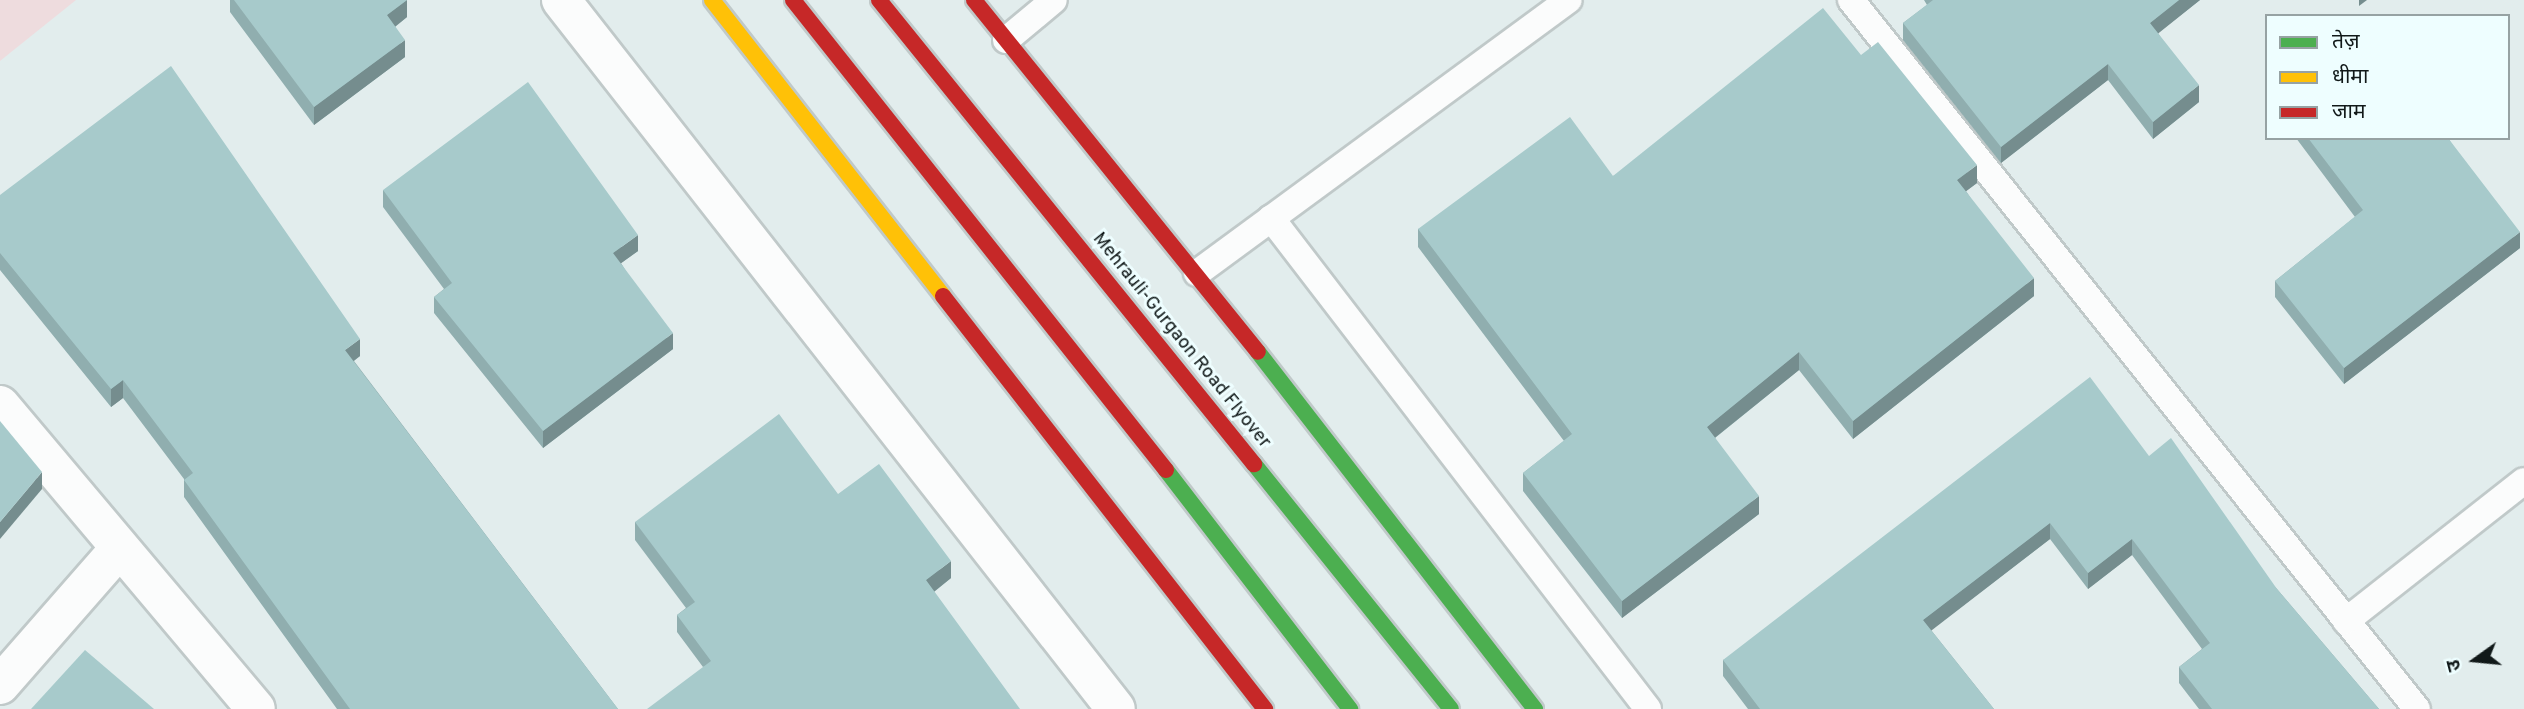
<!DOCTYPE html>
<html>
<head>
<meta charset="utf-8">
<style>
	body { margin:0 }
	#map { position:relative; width:2524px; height:709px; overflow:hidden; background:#e2eded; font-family:Overpass,"Noto Sans Devanagari",sans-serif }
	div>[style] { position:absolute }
	.green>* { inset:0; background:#eedcde }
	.roads { filter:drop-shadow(2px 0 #c0c9c9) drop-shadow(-2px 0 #c0c9c9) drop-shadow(0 2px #c0c9c9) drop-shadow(0 -2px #c0c9c9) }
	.lane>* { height:26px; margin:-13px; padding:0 13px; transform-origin:13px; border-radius:13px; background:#fbfcfc }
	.street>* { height:38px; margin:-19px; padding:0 19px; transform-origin:19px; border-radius:19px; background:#fbfcfc }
	.fast>* { height:16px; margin:-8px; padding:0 8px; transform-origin:8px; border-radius:8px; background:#4caf50 }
	.slow>* { height:16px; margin:-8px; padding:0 8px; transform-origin:8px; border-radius:8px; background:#ffc107 }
	.jam>* { height:16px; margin:-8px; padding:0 8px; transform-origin:8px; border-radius:8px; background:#c62828 }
	.wall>* { inset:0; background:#90aeaf }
	.shaded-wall>* { inset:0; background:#758d8e }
	.building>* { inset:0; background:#a7cacb }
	span { translate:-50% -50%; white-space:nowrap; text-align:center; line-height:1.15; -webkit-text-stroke:6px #eefeff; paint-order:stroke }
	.street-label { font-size:19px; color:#111919 }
	.legend { position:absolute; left:2265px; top:14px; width:245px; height:126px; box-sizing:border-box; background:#eefeff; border:2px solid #96a2a3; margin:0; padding:9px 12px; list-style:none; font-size:21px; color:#111919 }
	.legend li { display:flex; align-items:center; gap:14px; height:35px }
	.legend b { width:35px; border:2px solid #96a2a3 }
	.north { position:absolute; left:2440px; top:625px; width:70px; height:70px; -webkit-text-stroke:5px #eefeff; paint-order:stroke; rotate:255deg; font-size:19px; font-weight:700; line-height:28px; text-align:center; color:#111919 }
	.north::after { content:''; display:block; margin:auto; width:24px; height:32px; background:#111919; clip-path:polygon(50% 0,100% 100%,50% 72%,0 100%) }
</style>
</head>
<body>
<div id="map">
	<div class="green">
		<i style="clip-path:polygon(0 0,76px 0,0 61px)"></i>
	</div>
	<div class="roads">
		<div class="lane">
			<i style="left:1851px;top:0;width:907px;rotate:51.4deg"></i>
			<i style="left:1006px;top:40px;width:62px;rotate:-39.8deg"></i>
			<i style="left:1271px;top:218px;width:619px;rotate:52.48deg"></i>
			<i style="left:1197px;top:273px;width:461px;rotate:-36.3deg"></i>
			<i style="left:2346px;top:621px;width:226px;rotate:-38.2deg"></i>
		</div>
		<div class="street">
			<i style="left:561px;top:0;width:900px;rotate:51.95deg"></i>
			<i style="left:0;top:405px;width:397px;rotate:49.9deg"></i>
			<i style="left:0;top:685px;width:179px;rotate:-48.8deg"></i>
		</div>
		<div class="fast">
			<i style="left:1258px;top:352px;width:452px;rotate:52.2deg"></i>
			<i style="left:1254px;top:464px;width:314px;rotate:51.2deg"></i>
			<i style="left:1166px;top:470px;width:302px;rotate:52.4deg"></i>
		</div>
		<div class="slow">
			<i style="left:712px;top:0;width:375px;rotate:52deg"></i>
		</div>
		<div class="jam">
			<i style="left:793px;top:0;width:600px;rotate:51.56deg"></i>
			<i style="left:879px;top:0;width:597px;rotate:51.06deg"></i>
			<i style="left:974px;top:0;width:452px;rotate:51.1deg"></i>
			<i style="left:943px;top:296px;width:524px;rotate:52.06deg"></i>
		</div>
	</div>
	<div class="wall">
		<i style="clip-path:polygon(230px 0,407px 0,407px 17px,395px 27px,405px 57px,314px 125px,230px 12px)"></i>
		<i style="clip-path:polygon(1924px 0,2200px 0,2158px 33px,2199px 102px,2153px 139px,2108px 80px,2001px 163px,1903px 40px,1903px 23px,1927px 5px)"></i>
		<i style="clip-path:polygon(1861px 55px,1977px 183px,1966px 191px,2034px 296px,1853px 439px,1799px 370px,1715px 438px,1759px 514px,1622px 618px,1523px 491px,1523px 473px,1564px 441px,1418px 247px,1418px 229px,1613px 176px)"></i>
		<i style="clip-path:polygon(2296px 138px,2448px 138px,2520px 248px,2344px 384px,2275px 297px,2275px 281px,2355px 217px)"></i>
		<i style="clip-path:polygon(383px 190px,638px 251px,621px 263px,673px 349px,543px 448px,434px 313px,434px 297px,444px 289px,383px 207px)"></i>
		<i style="clip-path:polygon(0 195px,360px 356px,354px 361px,618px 709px,337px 709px,184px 497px,184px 479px,123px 398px,111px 407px,0 270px)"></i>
		<i style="clip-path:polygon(2149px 456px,2277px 589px,2379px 709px,2199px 709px,2179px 683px,2179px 667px,2202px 649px,2132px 555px,2088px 589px,2050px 539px,1931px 630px,1994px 709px,1748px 709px,1723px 676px,1723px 660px)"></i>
		<i style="clip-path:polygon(838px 494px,951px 578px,934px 592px,703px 667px,677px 632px,677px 615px,686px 608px,635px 540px,635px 522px)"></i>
	</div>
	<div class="shaded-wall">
		<i style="clip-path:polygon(407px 0,407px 17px,387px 33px,387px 15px)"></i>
		<i style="clip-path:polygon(2179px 0,2200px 0,2150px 40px,2150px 23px)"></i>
		<i style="clip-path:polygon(2359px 0,2367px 0,2359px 6px)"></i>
		<i style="clip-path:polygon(405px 40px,405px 57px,314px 125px,314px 107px)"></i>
		<i style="clip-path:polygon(2108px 64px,2108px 80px,2001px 163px,2001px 147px)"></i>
		<i style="clip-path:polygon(2199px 85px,2199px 102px,2153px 139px,2153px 122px)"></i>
		<i style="clip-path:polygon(1977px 165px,1977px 183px,1957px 198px,1957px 180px)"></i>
		<i style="clip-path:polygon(2520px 232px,2520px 248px,2344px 384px,2344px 368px)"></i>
		<i style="clip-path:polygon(638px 235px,638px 251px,613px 269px,613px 253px)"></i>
		<i style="clip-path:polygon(2034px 278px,2034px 296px,1853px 439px,1853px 421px)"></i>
		<i style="clip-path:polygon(673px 333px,673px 349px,543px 448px,543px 431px)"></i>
		<i style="clip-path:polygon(360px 339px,360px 356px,345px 367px,345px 350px)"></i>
		<i style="clip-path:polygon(1799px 352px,1799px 370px,1707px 444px,1707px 427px)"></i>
		<i style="clip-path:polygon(123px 380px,123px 398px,111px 407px,111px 389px)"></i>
		<i style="clip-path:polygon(42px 472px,42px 489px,0 539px,0 522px)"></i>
		<i style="clip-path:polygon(1759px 496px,1759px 514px,1622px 618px,1622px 601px)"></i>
		<i style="clip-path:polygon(2050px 523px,2050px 539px,1923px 637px,1923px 620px)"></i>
		<i style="clip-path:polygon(2132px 539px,2132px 555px,2088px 589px,2088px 573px)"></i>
		<i style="clip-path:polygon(951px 561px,951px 578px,926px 598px,926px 580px)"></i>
	</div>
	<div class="building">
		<i style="clip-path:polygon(234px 0,407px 0,387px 15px,405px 40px,314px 107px)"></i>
		<i style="clip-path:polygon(1933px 0,2179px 0,2150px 23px,2199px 85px,2153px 122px,2108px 64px,2001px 147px,1903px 23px)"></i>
		<i style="clip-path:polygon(1823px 8px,1861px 55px,1878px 42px,1977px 165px,1957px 180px,2034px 278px,1853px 421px,1799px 352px,1707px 427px,1759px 496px,1622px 601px,1523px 473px,1572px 434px,1418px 229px,1570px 117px,1613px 176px)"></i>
		<i style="clip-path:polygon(171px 66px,360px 339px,345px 350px,618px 709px,350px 709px,184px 480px,193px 473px,123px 380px,111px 389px,0 253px,0 195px)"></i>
		<i style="clip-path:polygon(528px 82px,638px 235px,613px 253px,673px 333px,543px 431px,434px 297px,452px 283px,383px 190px)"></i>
		<i style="clip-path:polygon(2308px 138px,2448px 138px,2520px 232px,2344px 368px,2275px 281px,2363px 210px)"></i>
		<i style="clip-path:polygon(2090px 377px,2149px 456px,2171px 438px,2277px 589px,2379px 709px,2212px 709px,2179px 667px,2210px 643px,2132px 539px,2088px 573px,2050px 523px,1923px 620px,1994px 709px,1760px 709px,1723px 660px)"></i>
		<i style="clip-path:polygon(779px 414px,838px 494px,879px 464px,951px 561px,926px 580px,1020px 709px,647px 709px,711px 661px,677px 615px,695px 602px,635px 522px)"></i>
		<i style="clip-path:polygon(0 421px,42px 472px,0 522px)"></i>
		<i style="clip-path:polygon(85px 650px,154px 709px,31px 709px)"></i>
	</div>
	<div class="street-label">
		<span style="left:1181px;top:341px;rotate:51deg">Mehrauli-Gurgaon Road Flyover</span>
	</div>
	<ul class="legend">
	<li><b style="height:9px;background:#4caf50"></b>तेज़</li>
	<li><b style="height:9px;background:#ffc107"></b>धीमा</li>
	<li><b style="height:9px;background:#c62828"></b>जाम</li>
	</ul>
	<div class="north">उ</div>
</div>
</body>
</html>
